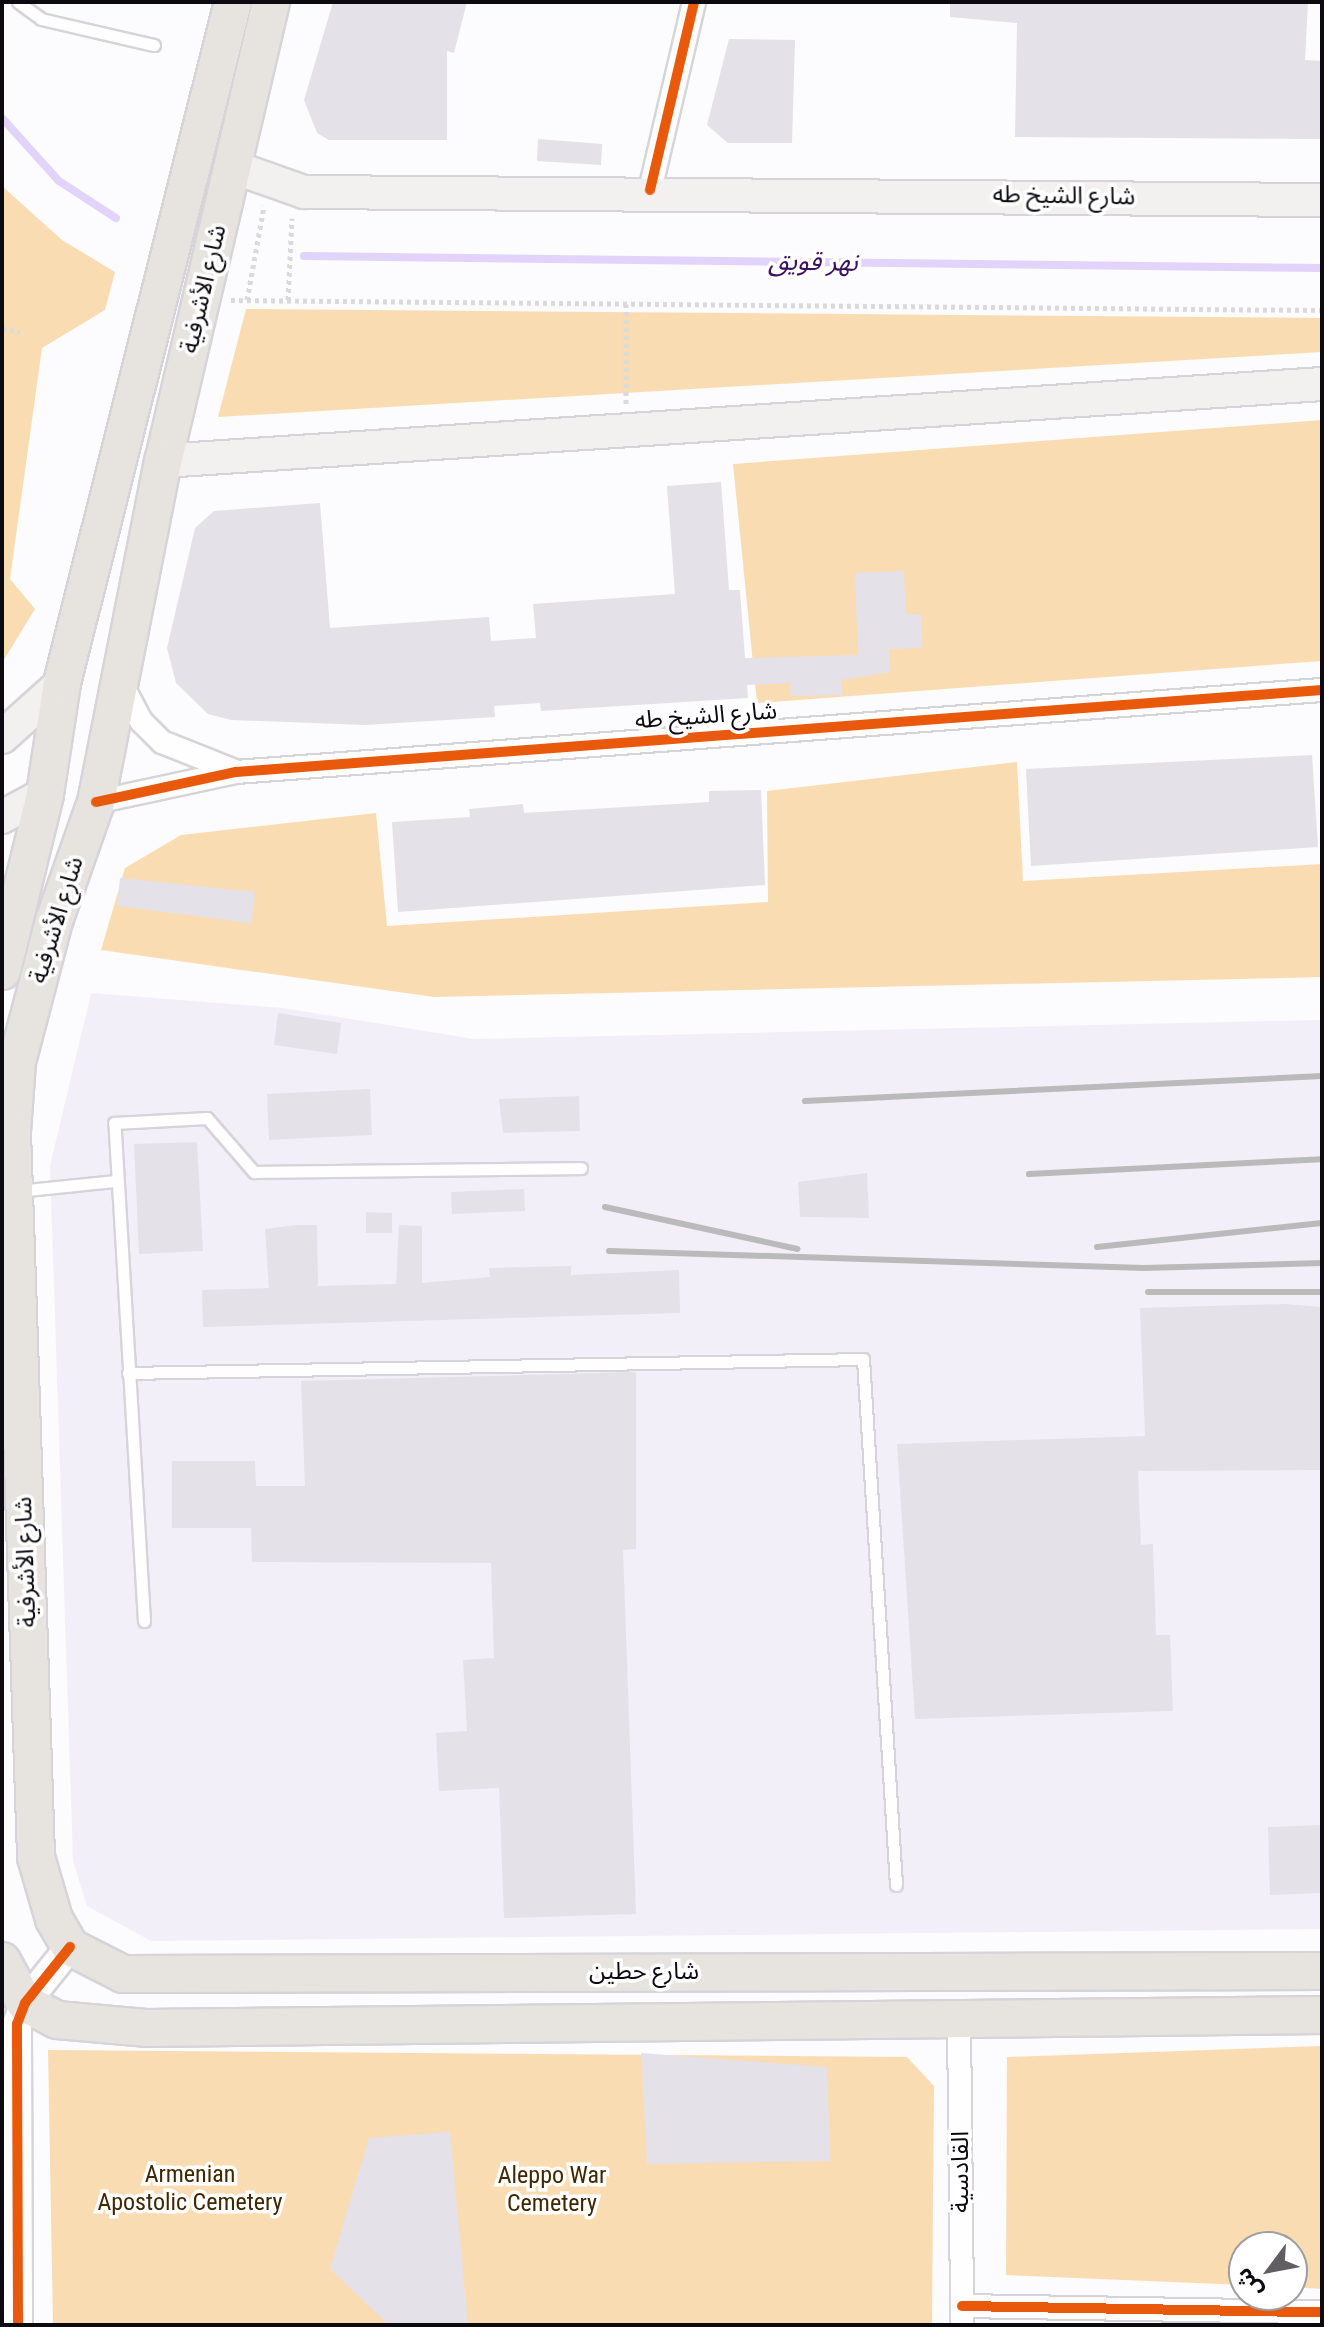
<!DOCTYPE html>
<html>
<head>
<meta charset="utf-8">
<style>
	body { margin:0 }
	#map { position:relative; width:1324px; height:2327px; overflow:hidden; background:#fcfbfd; font-family:"Roboto Condensed","Noto Sans Arabic",sans-serif }
	div>[style] { position:absolute }
	.built>* { inset:0; background:#f3eff9 }
	.green>* { inset:0; background:#fadcb2 }
	.stream>* { height:8px; margin:-4px; padding:0 4px; transform-origin:4px; border-radius:4px; background:#e2d3fa }
	.building>* { inset:0; background:#e4e1e9 }
	.path>* { height:5px; margin-top:-2.5px; transform-origin:0; background:repeating-linear-gradient(90deg,#dadada 0 4px,transparent 0 8px) }
	.roads { filter:drop-shadow(2px 0 #d6d4d9) drop-shadow(-2px 0 #d6d4d9) drop-shadow(0 2px #d6d4d9) drop-shadow(0 -2px #d6d4d9) }
	.service>* { height:11px; margin:-5.5px; padding:0 5.5px; transform-origin:5.5px; border-radius:5.5px; background:#fffeff }
	.minor>* { height:22px; margin:-11px; padding:0 11px; transform-origin:11px; border-radius:11px; background:#fffeff }
	.tertiary>* { height:28px; margin:-14px; padding:0 14px; transform-origin:14px; border-radius:14px; background:#fffeff }
	.secondary>* { height:32px; margin:-16px; padding:0 16px; transform-origin:16px; border-radius:16px; background:#f3f1ef }
	.primary>* { height:36px; margin:-18px; padding:0 18px; transform-origin:18px; border-radius:18px; background:#e7e4e0 }
	.rail>* { height:6px; margin:-3px; padding:0 3px; transform-origin:3px; border-radius:3px; background:#bbbabb }
	.cycleway>* { height:10px; margin:-5px; padding:0 5px; transform-origin:5px; border-radius:5px; background:#e8590c }
	span { translate:-50% -50%; white-space:nowrap; text-align:center; line-height:1.15; -webkit-text-stroke:7px #fff; paint-order:stroke }
	.street-label { font-size:24px; color:#0c0a10 }
	.park-label { font-size:24px; color:#3f2700 }
	.water-label { font-size:26px; color:#39115e; font-style:italic }
	.frame { position:absolute; inset:0; border:4px solid #0c0a10; pointer-events:none }
	.north { position:absolute; left:1228px; top:2231px; width:80px; height:80px; box-sizing:border-box; background:#fff; border:2px solid #9e9d9f; border-radius:50%; rotate:238deg; font-size:22px; font-weight:700; line-height:32px; text-align:center; color:#0c0a10 }
	.north::after { content:''; display:block; margin:auto; width:28px; height:36px; background:#605e63; clip-path:polygon(50% 0,100% 100%,50% 72%,0 100%) }
</style>
</head>
<body>
<div id="map">
	<div class="built">
		<i style="clip-path:polygon(91px 993px,283px 1008px,474px 1039px,1322px 1020px,1322px 1929px,151px 1941px,87px 1906px,73px 1861px,50px 1166px)"></i>
	</div>
	<div class="green">
		<i style="clip-path:polygon(2px 186px,62px 240px,115px 272px,105px 310px,42px 348px,10px 579px,35px 609px,2px 663px)"></i>
		<i style="clip-path:polygon(246px 309px,1322px 318px,1322px 352px,218px 417px)"></i>
		<i style="clip-path:polygon(1322px 420px,1322px 661px,757px 703px,733px 464px)"></i>
		<i style="clip-path:polygon(1017px 762px,1023px 881px,1322px 864px,1322px 977px,434px 997px,101px 950px,125px 868px,181px 835px,376px 813px,387px 926px,768px 902px,767px 791px)"></i>
		<i style="clip-path:polygon(1322px 2046px,1322px 2289px,1292px 2287px,1292px 2247px,1244px 2247px,1244px 2285px,1006px 2275px,1007px 2057px)"></i>
		<i style="clip-path:polygon(48px 2050px,907px 2057px,934px 2086px,932px 2325px,53px 2325px)"></i>
	</div>
	<div class="stream">
		<i style="left:2px;top:118px;width:85px;rotate:47.9deg"></i>
		<i style="left:59px;top:181px;width:68px;rotate:33deg"></i>
		<i style="left:304px;top:256px;width:1018px;rotate:0.68deg"></i>
	</div>
	<div class="building">
		<i style="clip-path:polygon(333px 2px,467px 2px,454px 53px,447px 51px,447px 140px,329px 140px,317px 133px,304px 100px)"></i>
		<i style="clip-path:polygon(950px 2px,1308px 2px,1305px 60px,1322px 61px,1322px 139px,1015px 137px,1017px 23px,950px 17px)"></i>
		<i style="clip-path:polygon(729px 39px,795px 40px,792px 143px,728px 143px,707px 125px)"></i>
		<i style="clip-path:polygon(538px 139px,602px 144px,601px 165px,537px 161px)"></i>
		<i style="clip-path:polygon(721px 482px,729px 590px,740px 590px,745px 658px,858px 655px,855px 573px,904px 571px,906px 614px,921px 614px,922px 648px,889px 649px,890px 672px,841px 680px,842px 695px,790px 696px,790px 683px,747px 685px,748px 698px,541px 711px,540px 703px,494px 706px,495px 717px,365px 725px,231px 720px,208px 714px,176px 683px,167px 648px,195px 528px,214px 511px,320px 503px,330px 628px,489px 617px,491px 641px,536px 638px,533px 604px,675px 594px,667px 486px)"></i>
		<i style="clip-path:polygon(1312px 755px,1318px 847px,1031px 866px,1026px 769px)"></i>
		<i style="clip-path:polygon(761px 790px,765px 885px,398px 912px,392px 822px,470px 817px,469px 809px,523px 804px,524px 813px,709px 802px,709px 791px)"></i>
		<i style="clip-path:polygon(120px 878px,255px 892px,251px 923px,117px 906px)"></i>
		<i style="clip-path:polygon(278px 1013px,341px 1023px,337px 1054px,274px 1045px)"></i>
		<i style="clip-path:polygon(370px 1089px,372px 1135px,269px 1140px,267px 1094px)"></i>
		<i style="clip-path:polygon(579px 1096px,580px 1131px,503px 1133px,499px 1099px)"></i>
		<i style="clip-path:polygon(197px 1142px,203px 1251px,139px 1254px,134px 1144px)"></i>
		<i style="clip-path:polygon(867px 1173px,869px 1218px,800px 1217px,798px 1182px)"></i>
		<i style="clip-path:polygon(524px 1189px,525px 1211px,452px 1214px,451px 1192px)"></i>
		<i style="clip-path:polygon(366px 1212px,392px 1213px,392px 1233px,366px 1233px)"></i>
		<i style="clip-path:polygon(296px 1225px,317px 1225px,318px 1286px,396px 1284px,399px 1225px,422px 1226px,422px 1283px,490px 1277px,489px 1268px,571px 1266px,571px 1275px,679px 1270px,680px 1313px,203px 1327px,202px 1290px,269px 1288px,265px 1229px)"></i>
		<i style="clip-path:polygon(1284px 1304px,1322px 1307px,1322px 1470px,1138px 1471px,1141px 1545px,1153px 1544px,1156px 1635px,1170px 1635px,1173px 1711px,915px 1719px,897px 1444px,1145px 1436px,1140px 1308px)"></i>
		<i style="clip-path:polygon(636px 1372px,636px 1549px,623px 1550px,636px 1914px,504px 1918px,499px 1788px,439px 1791px,436px 1733px,467px 1731px,463px 1660px,494px 1658px,491px 1563px,252px 1562px,251px 1528px,172px 1528px,172px 1461px,255px 1461px,256px 1486px,305px 1486px,301px 1381px)"></i>
		<i style="clip-path:polygon(1322px 1825px,1322px 1893px,1270px 1895px,1268px 1827px)"></i>
		<i style="clip-path:polygon(641px 2053px,827px 2067px,830px 2161px,647px 2164px)"></i>
		<i style="clip-path:polygon(450px 2132px,468px 2325px,389px 2325px,330px 2269px,369px 2138px)"></i>
	</div>
	<div class="path">
		<i style="left:231px;top:300px;width:1091px;rotate:0.53deg"></i>
		<i style="left:247px;top:300px;width:96px;rotate:-79.7deg"></i>
		<i style="left:288px;top:300px;width:82px;rotate:-87.2deg"></i>
		<i style="left:626px;top:304px;width:101px;rotate:90deg"></i>
		<i style="left:2px;top:328px;width:18px;rotate:13deg"></i>
	</div>
	<div class="roads">
		<div class="service">
			<i style="left:18px;top:2px;width:29px;rotate:36deg"></i>
			<i style="left:41px;top:19px;width:116px;rotate:13deg"></i>
			<i style="left:18px;top:1191px;width:98px;rotate:-5.9deg"></i>
			<i style="left:128px;top:1373px;width:735px;rotate:-1.09deg"></i>
			<i style="left:863px;top:1359px;width:527px;rotate:86.41deg"></i>
			<i style="left:144px;top:1621px;width:499px;rotate:-93.4deg"></i>
			<i style="left:114px;top:1123px;width:93px;rotate:-3.1deg"></i>
			<i style="left:207px;top:1118px;width:72px;rotate:49deg"></i>
			<i style="left:254px;top:1172px;width:327px;rotate:-0.7deg"></i>
		</div>
		<div class="minor">
			<i style="left:650px;top:190px;width:193px;rotate:-76.8deg"></i>
			<i style="left:120px;top:681px;width:45px;rotate:62.3deg"></i>
			<i style="left:141px;top:721px;width:30px;rotate:45deg"></i>
			<i style="left:162px;top:742px;width:79px;rotate:21.7deg"></i>
			<i style="left:96px;top:802px;width:143px;rotate:-12.1deg"></i>
			<i style="left:236px;top:772px;width:1089px;rotate:-4.32deg"></i>
			<i style="left:959px;top:2019px;width:306px;rotate:89.4deg"></i>
			<i style="left:962px;top:2306px;width:360px;rotate:1deg"></i>
		</div>
		<div class="tertiary">
			<i style="left:18px;top:2325px;width:301px;rotate:-90.2deg"></i>
			<i style="left:17px;top:2024px;width:22px;rotate:-69deg"></i>
			<i style="left:25px;top:2003px;width:72px;rotate:-51.2deg"></i>
		</div>
		<div class="secondary">
			<i style="left:233px;top:167px;width:75px;rotate:19.4deg"></i>
			<i style="left:304px;top:192px;width:1018px;rotate:0.45deg"></i>
			<i style="left:163px;top:461px;width:1162px;rotate:-3.8deg"></i>
			<i style="left:2px;top:737px;width:81px;rotate:-42deg"></i>
			<i style="left:2px;top:817px;width:49px;rotate:-28.1deg"></i>
		</div>
		<div class="primary">
			<i style="left:271px;top:2px;width:472px;rotate:103.2deg"></i>
			<i style="left:163px;top:461px;width:348px;rotate:101.1deg"></i>
			<i style="left:96px;top:802px;width:126px;rotate:109.4deg"></i>
			<i style="left:54px;top:921px;width:146px;rotate:104.7deg"></i>
			<i style="left:17px;top:1062px;width:70px;rotate:94.1deg"></i>
			<i style="left:12px;top:1132px;width:725px;rotate:88.1deg"></i>
			<i style="left:36px;top:1857px;width:65px;rotate:73.8deg"></i>
			<i style="left:54px;top:1919px;width:32px;rotate:60deg"></i>
			<i style="left:70px;top:1947px;width:59px;rotate:27deg"></i>
			<i style="left:123px;top:1974px;width:1199px;rotate:-0.14deg"></i>
			<i style="left:2px;top:971px;width:182px;rotate:-76.3deg"></i>
			<i style="left:45px;top:794px;width:112px;rotate:-81.3deg"></i>
			<i style="left:62px;top:683px;width:702px;rotate:-75.9deg"></i>
			<i style="left:2px;top:1961px;width:48px;rotate:61.3deg"></i>
			<i style="left:25px;top:2003px;width:36px;rotate:28deg"></i>
			<i style="left:57px;top:2020px;width:89px;rotate:5.1deg"></i>
			<i style="left:146px;top:2028px;width:1176px;rotate:-0.63deg"></i>
		</div>
	</div>
	<div class="rail">
		<i style="left:805px;top:1101px;width:518px;rotate:-2.77deg"></i>
		<i style="left:1029px;top:1174px;width:293px;rotate:-2.9deg"></i>
		<i style="left:605px;top:1207px;width:197px;rotate:12.3deg"></i>
		<i style="left:1097px;top:1247px;width:226px;rotate:-6.1deg"></i>
		<i style="left:609px;top:1251px;width:535px;rotate:1.82deg"></i>
		<i style="left:1144px;top:1268px;width:178px;rotate:-1.6deg"></i>
		<i style="left:1148px;top:1292px;width:174px"></i>
	</div>
	<div class="cycleway">
		<i style="left:650px;top:190px;width:193px;rotate:-76.8deg"></i>
		<i style="left:96px;top:802px;width:143px;rotate:-12.1deg"></i>
		<i style="left:236px;top:772px;width:1089px;rotate:-4.32deg"></i>
		<i style="left:962px;top:2306px;width:360px;rotate:1deg"></i>
		<i style="left:18px;top:2325px;width:301px;rotate:-90.2deg"></i>
		<i style="left:17px;top:2024px;width:22px;rotate:-69deg"></i>
		<i style="left:25px;top:2003px;width:72px;rotate:-51.2deg"></i>
	</div>
	<div class="street-label">
		<span style="left:1064px;top:196px;rotate:1deg">شارع الشيخ طه</span>
		<span style="left:204px;top:289px;rotate:-77deg">شارع الأشرفية</span>
		<span style="left:706px;top:716px;rotate:-4deg">شارع الشيخ طه</span>
		<span style="left:57px;top:920px;rotate:-73deg">شارع الأشرفية</span>
		<span style="left:26px;top:1562px;rotate:-92deg">شارع الأشرفية</span>
		<span style="left:644px;top:1972px">شارع حطين</span>
		<span style="left:961px;top:2172px;rotate:-90deg">القادسية</span>
	</div>
	<div class="park-label">
		<span style="left:190px;top:2189px">Armenian<br>Apostolic Cemetery</span>
		<span style="left:552px;top:2190px">Aleppo War<br>Cemetery</span>
	</div>
	<div class="water-label">
		<span style="left:813px;top:262px;rotate:1deg">نهر قويق</span>
	</div>
	<div class="frame"></div>
	<div class="north">ش</div>
</div>
</body>
</html>
